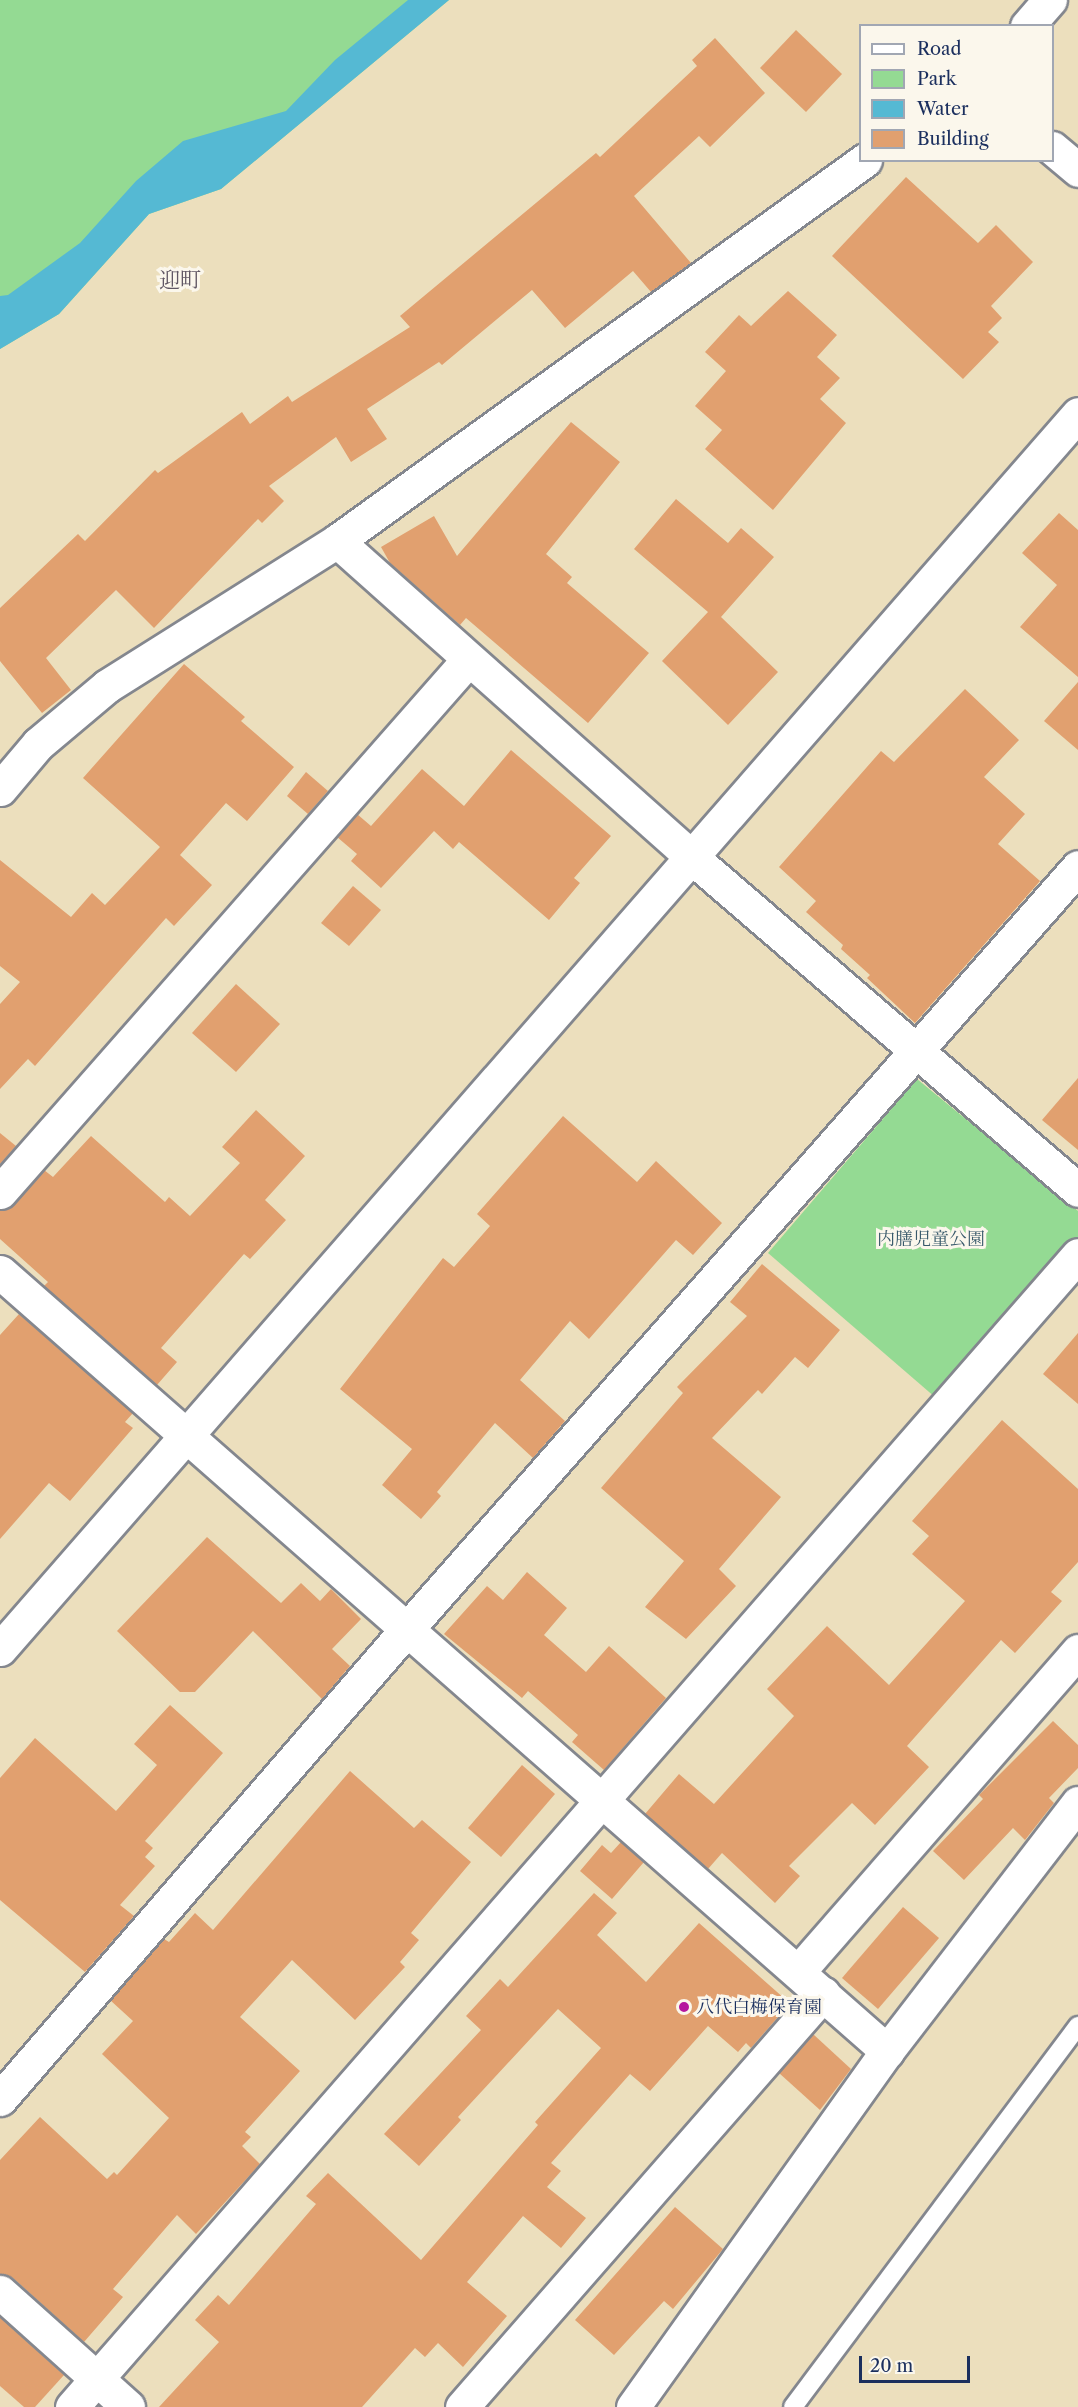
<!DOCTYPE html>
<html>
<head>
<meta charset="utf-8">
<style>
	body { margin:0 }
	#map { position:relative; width:1078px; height:2407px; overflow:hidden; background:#ecdfbd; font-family:"Libre Caslon Text","Noto Serif JP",serif }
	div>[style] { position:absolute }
	.green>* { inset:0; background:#94da93 }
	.water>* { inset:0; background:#55b9d3 }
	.building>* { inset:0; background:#e1a06f }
	.roads { filter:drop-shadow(2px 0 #84878e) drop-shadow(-2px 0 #84878e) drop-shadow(0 2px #84878e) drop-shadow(0 -2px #84878e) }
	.service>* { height:18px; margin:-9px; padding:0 9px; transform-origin:9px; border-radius:9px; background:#fff }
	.minor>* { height:33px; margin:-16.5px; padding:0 16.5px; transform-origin:16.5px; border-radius:16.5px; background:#fff }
	.tertiary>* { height:33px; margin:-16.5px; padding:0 16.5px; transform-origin:16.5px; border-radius:16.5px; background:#fff }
	.dots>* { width:16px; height:16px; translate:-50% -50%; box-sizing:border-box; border:3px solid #fbf7ec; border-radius:50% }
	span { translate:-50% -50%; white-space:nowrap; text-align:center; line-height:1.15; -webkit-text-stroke:6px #fbf7ec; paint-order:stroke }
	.park-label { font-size:18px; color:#395a6b }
	.poi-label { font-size:18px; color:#1b2f5e }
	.left { translate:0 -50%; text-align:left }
	.quarter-label { font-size:21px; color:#605764 }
	.legend { position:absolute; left:859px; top:24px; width:195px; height:138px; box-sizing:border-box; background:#fbf7ec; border:2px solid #a1a7b3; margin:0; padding:8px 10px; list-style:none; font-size:18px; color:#1b2f5e }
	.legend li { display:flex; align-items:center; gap:12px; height:30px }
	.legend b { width:30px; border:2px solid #a1a7b3 }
	.scale { position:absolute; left:859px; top:2356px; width:111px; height:27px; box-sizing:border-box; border:3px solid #1b2f5e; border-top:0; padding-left:8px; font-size:18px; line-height:21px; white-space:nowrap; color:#1b2f5e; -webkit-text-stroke:4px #fbf7ec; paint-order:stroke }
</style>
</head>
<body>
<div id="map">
	<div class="green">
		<i style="clip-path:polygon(0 0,449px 0,221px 189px,149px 214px,59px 314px,0 349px)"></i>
		<i style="clip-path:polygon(917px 1079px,1078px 1211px,1078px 1240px,943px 1404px,768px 1253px)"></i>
	</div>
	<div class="water">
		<i style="clip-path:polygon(408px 0,449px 0,221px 189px,149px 214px,59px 314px,0 349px,0 296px,8px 295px,80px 243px,136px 181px,183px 141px,286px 111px,335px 60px)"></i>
	</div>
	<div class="building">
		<i style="clip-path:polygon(796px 30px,842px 74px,806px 112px,760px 68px)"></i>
		<i style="clip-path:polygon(715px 38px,765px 93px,710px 147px,699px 136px,634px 196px,691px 263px,651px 292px,633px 271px,565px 328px,532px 290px,442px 365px,439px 362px,367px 409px,387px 439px,351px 462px,336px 437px,269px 486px,284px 501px,262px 523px,258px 519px,154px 628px,116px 590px,46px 658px,71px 690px,42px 713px,0 661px,0 608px,78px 534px,85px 541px,155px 470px,158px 473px,242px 412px,250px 424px,288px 396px,292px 402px,410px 327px,400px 316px,596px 153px,600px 157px,697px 66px,692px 60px)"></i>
		<i style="clip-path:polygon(906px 177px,978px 243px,996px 225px,1033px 262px,991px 306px,1002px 318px,988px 332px,999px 342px,963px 379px,832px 256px)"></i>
		<i style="clip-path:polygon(788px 291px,837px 335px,817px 357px,840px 378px,820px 399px,846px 423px,773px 510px,705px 449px,722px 430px,695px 406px,726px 371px,705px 352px,739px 315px,751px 326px)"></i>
		<i style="clip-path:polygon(571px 422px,620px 462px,546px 554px,572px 577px,567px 583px,649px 653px,588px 723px,466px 618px,460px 625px,390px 563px,381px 547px,434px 516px,457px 556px)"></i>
		<i style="clip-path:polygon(676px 499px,728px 543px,741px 528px,774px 557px,721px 617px,778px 672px,728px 725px,662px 661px,708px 612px,634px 549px)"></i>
		<i style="clip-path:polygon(1059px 513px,1078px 530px,1078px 677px,1020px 627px,1057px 585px,1022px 553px)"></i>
		<i style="clip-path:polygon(184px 664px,245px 717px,241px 721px,294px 767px,247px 821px,226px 803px,180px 855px,212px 885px,174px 926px,166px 918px,35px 1066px,28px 1059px,0 1089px,0 1004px,20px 982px,0 966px,0 860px,71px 917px,92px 893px,105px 905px,160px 847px,83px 778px)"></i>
		<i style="clip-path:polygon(1078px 682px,1078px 750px,1044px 721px)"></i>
		<i style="clip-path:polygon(965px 689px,1019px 740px,984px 777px,1025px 814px,998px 844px,1040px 881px,915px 1023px,867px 978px,870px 975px,841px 949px,843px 945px,806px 912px,816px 901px,779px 867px,881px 751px,894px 762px)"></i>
		<i style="clip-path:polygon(511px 750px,611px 836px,574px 878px,580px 883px,549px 920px,459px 842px,453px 849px,434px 831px,381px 888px,351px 861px,357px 854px,337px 837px,357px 814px,371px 826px,422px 769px,464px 806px)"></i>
		<i style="clip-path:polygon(306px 772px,328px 791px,308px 814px,287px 796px)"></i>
		<i style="clip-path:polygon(353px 886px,381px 910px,349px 946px,321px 923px)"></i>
		<i style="clip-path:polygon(236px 984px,280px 1024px,236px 1072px,192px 1033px)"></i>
		<i style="clip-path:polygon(1078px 1078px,1078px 1150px,1042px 1120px)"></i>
		<i style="clip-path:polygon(256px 1110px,305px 1156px,265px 1200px,286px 1220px,250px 1259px,244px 1254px,161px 1348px,177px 1362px,157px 1385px,44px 1286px,48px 1282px,0 1239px,0 1210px,14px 1204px,44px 1170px,53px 1177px,91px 1136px,165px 1202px,169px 1197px,190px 1216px,240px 1163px,222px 1147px)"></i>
		<i style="clip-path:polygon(563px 1116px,637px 1182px,656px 1161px,722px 1223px,693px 1255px,676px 1240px,589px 1339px,570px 1321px,520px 1380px,565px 1421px,533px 1458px,495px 1423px,437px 1492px,441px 1496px,421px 1519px,382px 1485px,412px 1449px,340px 1389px,443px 1258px,454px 1267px,490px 1226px,477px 1214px)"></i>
		<i style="clip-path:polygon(0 1133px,16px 1146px,0 1164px)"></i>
		<i style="clip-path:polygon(762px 1264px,840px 1330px,808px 1368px,795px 1357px,762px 1394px,758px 1390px,712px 1438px,781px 1497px,719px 1569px,736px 1586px,686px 1639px,645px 1607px,684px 1561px,601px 1488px,683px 1393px,677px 1387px,747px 1316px,730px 1302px)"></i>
		<i style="clip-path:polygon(19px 1314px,133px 1413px,125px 1422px,133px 1428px,70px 1501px,49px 1483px,0 1539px,0 1335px)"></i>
		<i style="clip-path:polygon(1078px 1333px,1078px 1404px,1043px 1374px)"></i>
		<i style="clip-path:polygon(1002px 1420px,1078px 1489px,1078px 1562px,1051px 1592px,1062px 1601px,1015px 1653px,1001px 1640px,907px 1746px,929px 1767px,875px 1825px,852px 1803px,789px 1866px,800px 1876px,775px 1903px,722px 1853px,708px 1869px,645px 1814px,679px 1774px,714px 1804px,794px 1716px,767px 1689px,827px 1626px,889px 1685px,965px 1601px,912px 1554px,929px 1536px,912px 1521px)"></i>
		<i style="clip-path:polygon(207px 1537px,281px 1603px,301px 1583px,320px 1601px,331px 1589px,361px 1619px,332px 1649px,350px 1666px,322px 1699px,253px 1631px,195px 1692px,180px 1692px,117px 1631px)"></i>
		<i style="clip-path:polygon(527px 1572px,567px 1608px,544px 1635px,586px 1672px,609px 1646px,666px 1698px,604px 1770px,572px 1742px,578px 1735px,528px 1691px,522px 1698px,444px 1634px,487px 1586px,503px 1600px)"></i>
		<i style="clip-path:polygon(170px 1705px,223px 1753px,145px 1841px,153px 1848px,145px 1857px,155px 1866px,120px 1905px,134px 1916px,85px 1972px,0 1900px,0 1778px,35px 1738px,116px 1811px,157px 1765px,134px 1744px)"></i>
		<i style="clip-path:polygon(1053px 1721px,1078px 1745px,1078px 1768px,1049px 1798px,1054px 1803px,1025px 1840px,1013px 1828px,964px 1880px,933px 1851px,983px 1799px,979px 1795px)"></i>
		<i style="clip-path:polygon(522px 1765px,555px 1794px,501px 1857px,468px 1828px)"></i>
		<i style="clip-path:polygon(350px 1771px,414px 1828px,422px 1820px,471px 1862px,411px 1933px,419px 1940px,400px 1962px,405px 1967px,355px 2020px,292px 1960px,240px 2017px,300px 2071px,245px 2132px,251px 2137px,242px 2146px,260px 2164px,196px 2234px,177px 2215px,113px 2289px,123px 2297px,84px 2342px,13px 2278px,0 2274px,0 2160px,40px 2117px,107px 2179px,114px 2172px,117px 2175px,169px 2118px,102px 2054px,133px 2021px,110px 2000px,164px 1939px,169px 1942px,195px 1913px,213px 1930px)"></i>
		<i style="clip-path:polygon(621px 1842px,644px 1862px,612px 1899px,580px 1871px,602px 1845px,611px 1853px)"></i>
		<i style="clip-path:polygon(594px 1893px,617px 1913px,597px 1935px,646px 1982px,699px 1923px,785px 1999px,780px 2004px,785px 2009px,751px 2048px,746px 2043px,738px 2052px,708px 2026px,650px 2091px,630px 2074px,551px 2163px,561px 2171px,547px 2187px,586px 2218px,561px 2248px,523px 2216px,467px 2282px,507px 2316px,463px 2367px,438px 2343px,425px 2357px,415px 2348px,362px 2407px,159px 2407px,219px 2342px,195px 2320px,218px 2295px,229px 2305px,316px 2204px,306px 2196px,328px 2173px,421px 2260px,538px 2125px,535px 2122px,601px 2048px,558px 2009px,458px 2117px,461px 2120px,419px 2166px,384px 2134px,481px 2030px,466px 2016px,500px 1979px,508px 1987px)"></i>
		<i style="clip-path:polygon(903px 1907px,939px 1938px,878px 2009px,842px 1978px)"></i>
		<i style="clip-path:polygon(813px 2034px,851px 2069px,820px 2110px,779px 2073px)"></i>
		<i style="clip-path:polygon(675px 2207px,723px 2249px,673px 2309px,664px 2301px,614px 2355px,575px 2320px)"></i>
		<i style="clip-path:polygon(0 2317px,64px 2375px,35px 2407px,24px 2407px,0 2386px)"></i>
	</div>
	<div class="roads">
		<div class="service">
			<i style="left:793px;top:2407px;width:476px;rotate:-53.2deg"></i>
		</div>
		<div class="minor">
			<i style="left:1027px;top:26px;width:35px;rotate:-49deg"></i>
			<i style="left:1052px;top:148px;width:34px;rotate:40deg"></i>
			<i style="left:337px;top:541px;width:472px;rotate:41.7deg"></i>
			<i style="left:689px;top:855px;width:513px;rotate:40.73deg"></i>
			<i style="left:0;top:789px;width:59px;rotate:-49.8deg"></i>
			<i style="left:38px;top:744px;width:90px;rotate:-40deg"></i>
			<i style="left:107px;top:686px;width:272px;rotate:-32.2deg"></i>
			<i style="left:337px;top:541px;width:651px;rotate:-35.81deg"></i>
			<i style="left:0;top:1192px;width:709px;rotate:-48.66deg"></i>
			<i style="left:798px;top:1972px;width:426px;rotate:-48.9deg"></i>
			<i style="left:0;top:2099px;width:622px;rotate:-49.11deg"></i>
			<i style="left:407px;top:1629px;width:1015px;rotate:-48.63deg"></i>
			<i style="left:0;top:2292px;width:172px;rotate:41.9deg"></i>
			<i style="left:462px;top:2407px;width:549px;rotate:-48.84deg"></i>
			<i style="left:633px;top:2407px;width:437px;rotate:-54.5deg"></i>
			<i style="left:887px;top:2051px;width:313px;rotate:-52.4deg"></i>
		</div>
		<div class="tertiary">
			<i style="left:0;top:1272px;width:1181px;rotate:41.29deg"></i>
			<i style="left:0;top:1649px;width:1639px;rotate:-48.88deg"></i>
			<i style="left:72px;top:2407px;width:1529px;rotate:-48.87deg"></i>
		</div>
	</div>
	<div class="dots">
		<i style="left:684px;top:2007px;background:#b5179e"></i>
	</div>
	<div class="park-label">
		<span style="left:931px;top:1239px">内膳児童公園</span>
	</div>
	<div class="poi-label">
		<span class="left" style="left:696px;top:2007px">八代白梅保育園</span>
	</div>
	<div class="quarter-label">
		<span style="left:180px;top:280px">迎町</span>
	</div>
	<ul class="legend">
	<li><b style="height:8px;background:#fff"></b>Road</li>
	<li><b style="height:16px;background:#94da93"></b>Park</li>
	<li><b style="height:16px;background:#55b9d3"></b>Water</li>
	<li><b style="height:16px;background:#e1a06f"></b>Building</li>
	</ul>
	<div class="scale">20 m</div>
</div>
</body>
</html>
